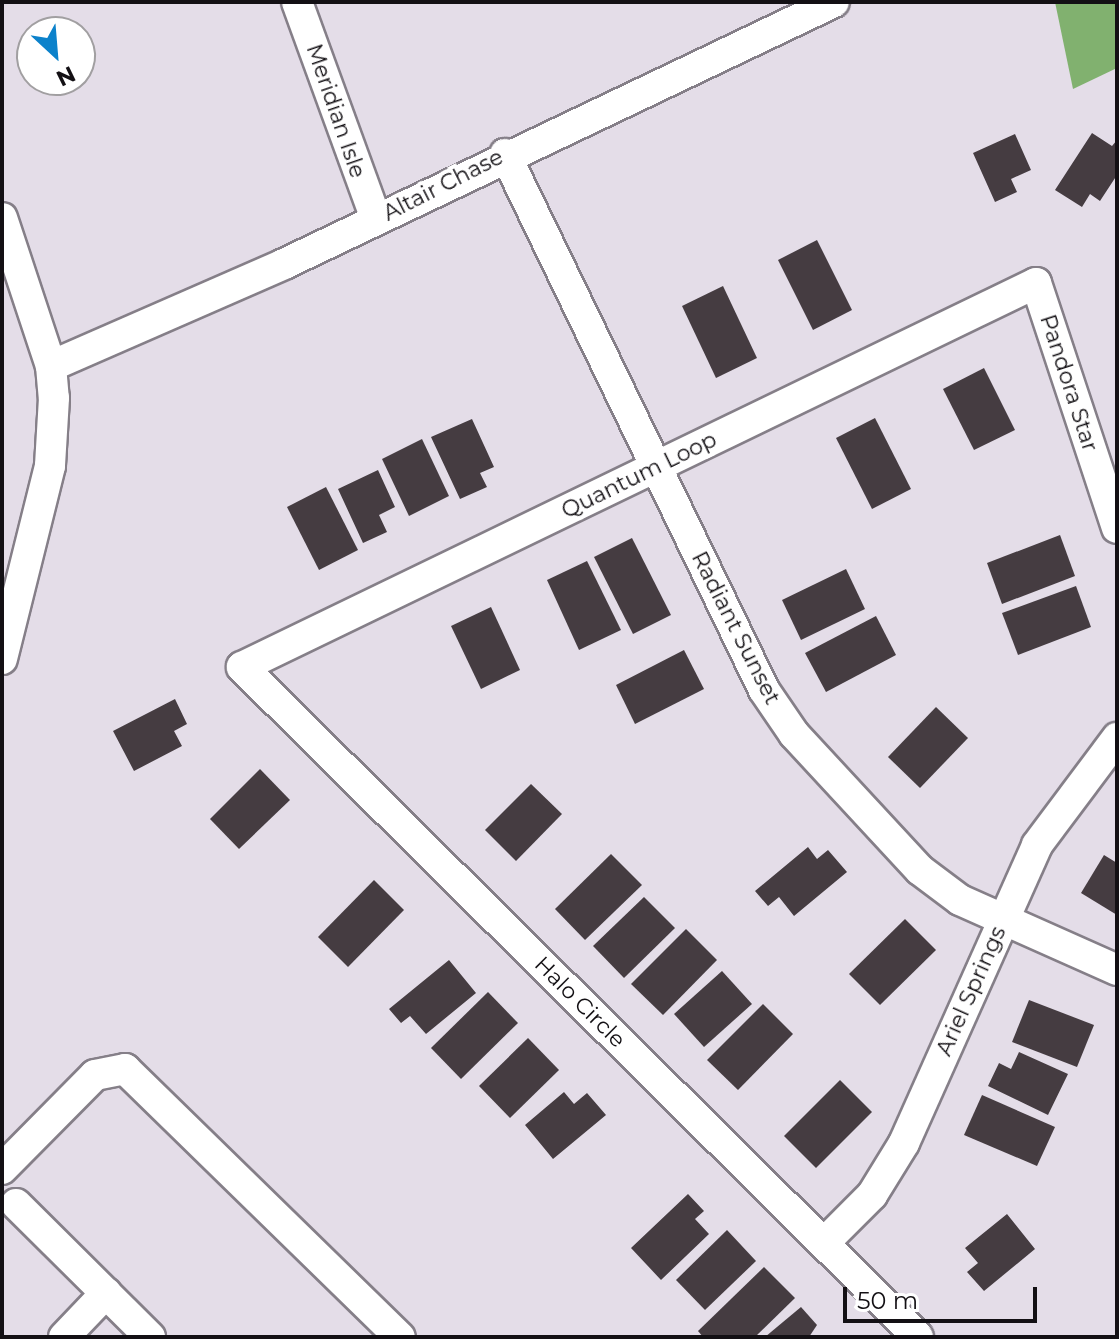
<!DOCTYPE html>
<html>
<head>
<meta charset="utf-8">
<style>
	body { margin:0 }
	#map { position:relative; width:1119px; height:1339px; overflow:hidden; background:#e4dde8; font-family:Montserrat,sans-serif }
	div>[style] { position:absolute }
	.forest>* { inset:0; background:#81b16f }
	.building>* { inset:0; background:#453c41 }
	.roads { filter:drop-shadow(2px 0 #857f88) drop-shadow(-2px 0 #857f88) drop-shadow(0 2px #857f88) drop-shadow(0 -2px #857f88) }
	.minor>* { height:30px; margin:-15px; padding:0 15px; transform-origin:15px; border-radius:15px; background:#fff }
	span { translate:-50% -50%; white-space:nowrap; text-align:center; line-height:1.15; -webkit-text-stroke:8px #fff; paint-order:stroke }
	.street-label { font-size:22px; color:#131014 }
	.frame { position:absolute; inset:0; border:4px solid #131014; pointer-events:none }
	.north { position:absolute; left:16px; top:16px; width:80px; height:80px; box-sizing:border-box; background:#fff; border:2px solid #a19fa1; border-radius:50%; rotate:154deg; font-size:22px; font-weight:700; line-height:32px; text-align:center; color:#131014 }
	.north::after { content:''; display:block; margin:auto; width:28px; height:36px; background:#0c82cb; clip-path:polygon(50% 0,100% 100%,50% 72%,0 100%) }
	.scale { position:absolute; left:843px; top:1287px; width:194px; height:36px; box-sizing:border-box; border:4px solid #131014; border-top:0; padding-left:10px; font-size:24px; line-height:28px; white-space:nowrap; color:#131014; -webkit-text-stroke:6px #fff; paint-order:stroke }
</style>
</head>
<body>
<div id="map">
	<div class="forest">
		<i style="clip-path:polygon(1055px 2px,1117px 2px,1117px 68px,1073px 89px)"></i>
	</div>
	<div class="building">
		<i style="clip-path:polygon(1092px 133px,1112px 146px,1117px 140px,1117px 175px,1100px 201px,1090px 194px,1082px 207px,1055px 190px)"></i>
		<i style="clip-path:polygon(1015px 134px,1031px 170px,1011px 179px,1017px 192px,995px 202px,973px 153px)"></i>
		<i style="clip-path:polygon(817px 240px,852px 310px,813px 330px,778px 260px)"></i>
		<i style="clip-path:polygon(723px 286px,757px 358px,716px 378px,682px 306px)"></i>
		<i style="clip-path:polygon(984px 368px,1015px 430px,974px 450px,943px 389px)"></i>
		<i style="clip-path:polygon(875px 418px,911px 489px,872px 509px,836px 438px)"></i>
		<i style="clip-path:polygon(472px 419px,494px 467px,480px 473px,487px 487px,460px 499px,431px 437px)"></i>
		<i style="clip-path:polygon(422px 439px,449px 496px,409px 516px,382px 459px)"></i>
		<i style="clip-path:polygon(378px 470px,395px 507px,379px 515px,387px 532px,363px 543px,338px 489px)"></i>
		<i style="clip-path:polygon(326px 487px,358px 550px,319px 570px,287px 507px)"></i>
		<i style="clip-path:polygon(1060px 535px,1075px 576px,1002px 604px,987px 563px)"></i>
		<i style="clip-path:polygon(632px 538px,671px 615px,633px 634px,594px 557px)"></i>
		<i style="clip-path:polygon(587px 561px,621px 630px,579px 650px,547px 580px)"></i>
		<i style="clip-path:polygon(846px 569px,865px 609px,801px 640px,782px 600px)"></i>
		<i style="clip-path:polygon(1076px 586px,1091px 627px,1018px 655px,1002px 613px)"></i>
		<i style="clip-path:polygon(491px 607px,520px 670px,481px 689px,451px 626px)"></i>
		<i style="clip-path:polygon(876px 616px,896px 655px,826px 692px,805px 653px)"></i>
		<i style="clip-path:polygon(684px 650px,704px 689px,635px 724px,616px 685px)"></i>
		<i style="clip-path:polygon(175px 699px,187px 724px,174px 731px,182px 746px,134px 771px,113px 731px)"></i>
		<i style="clip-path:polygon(936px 707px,968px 738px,920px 788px,888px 757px)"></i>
		<i style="clip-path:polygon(260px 769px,290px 800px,239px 849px,210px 819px)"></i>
		<i style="clip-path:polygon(531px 784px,562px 814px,516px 861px,485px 830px)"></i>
		<i style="clip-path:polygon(808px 847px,817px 859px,828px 850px,847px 872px,794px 916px,779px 897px,768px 906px,755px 891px)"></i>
		<i style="clip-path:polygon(611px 854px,642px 885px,585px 940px,555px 909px)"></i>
		<i style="clip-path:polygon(1104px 855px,1117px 863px,1117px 915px,1081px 893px)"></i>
		<i style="clip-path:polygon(374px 880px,404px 910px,348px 967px,318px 937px)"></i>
		<i style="clip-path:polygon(644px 897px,675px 928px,624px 978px,593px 946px)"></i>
		<i style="clip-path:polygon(905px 919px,936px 950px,880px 1005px,849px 974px)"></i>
		<i style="clip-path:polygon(686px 929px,717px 960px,663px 1015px,631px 984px)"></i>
		<i style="clip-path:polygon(449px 960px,476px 993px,426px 1034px,410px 1016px,401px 1023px,389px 1009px)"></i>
		<i style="clip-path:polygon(722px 971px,752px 1004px,704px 1047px,674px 1014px)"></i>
		<i style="clip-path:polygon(488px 992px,518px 1023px,461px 1079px,431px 1048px)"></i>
		<i style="clip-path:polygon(1029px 1000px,1094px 1025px,1077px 1067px,1012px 1042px)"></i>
		<i style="clip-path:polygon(763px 1004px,793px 1034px,738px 1090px,707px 1060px)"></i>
		<i style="clip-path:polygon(528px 1038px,559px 1070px,510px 1118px,479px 1086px)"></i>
		<i style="clip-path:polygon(1019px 1052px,1068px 1074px,1048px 1115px,988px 1086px,999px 1063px,1011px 1069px)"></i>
		<i style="clip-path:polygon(840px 1080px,872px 1112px,816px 1168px,784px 1136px)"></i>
		<i style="clip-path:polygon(564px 1092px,574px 1104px,587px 1093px,606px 1115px,553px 1159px,525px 1125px)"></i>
		<i style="clip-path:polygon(982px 1095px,1055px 1127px,1037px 1166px,964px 1135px)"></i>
		<i style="clip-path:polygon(688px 1194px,704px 1211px,695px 1219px,709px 1234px,661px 1280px,631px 1248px)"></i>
		<i style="clip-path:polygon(1007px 1214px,1035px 1249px,984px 1291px,967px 1272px,978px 1263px,965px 1248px)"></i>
		<i style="clip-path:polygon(727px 1230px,756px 1261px,705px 1310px,676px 1280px)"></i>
		<i style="clip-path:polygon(764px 1267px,795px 1298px,755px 1337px,703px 1337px,698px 1331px)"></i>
		<i style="clip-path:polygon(801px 1307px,817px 1325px,809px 1337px,765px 1337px)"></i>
	</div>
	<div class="roads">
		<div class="minor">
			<i style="left:297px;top:2px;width:231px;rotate:70deg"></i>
			<i style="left:505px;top:154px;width:595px;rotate:64.21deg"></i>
			<i style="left:764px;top:690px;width:53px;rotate:55.7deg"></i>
			<i style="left:794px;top:734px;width:185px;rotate:47.2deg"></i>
			<i style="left:920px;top:870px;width:50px;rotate:36.9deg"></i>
			<i style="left:960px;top:900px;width:172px;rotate:24deg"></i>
			<i style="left:2px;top:218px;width:156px;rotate:71.7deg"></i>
			<i style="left:51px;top:366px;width:32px;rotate:85deg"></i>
			<i style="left:54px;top:398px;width:68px;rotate:93.4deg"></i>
			<i style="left:50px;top:466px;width:199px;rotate:104deg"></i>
			<i style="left:51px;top:366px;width:254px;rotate:-23.6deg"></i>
			<i style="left:284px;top:264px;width:609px;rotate:-25.47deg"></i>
			<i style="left:2px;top:1169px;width:132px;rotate:-45.3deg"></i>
			<i style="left:95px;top:1075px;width:31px;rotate:-11deg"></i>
			<i style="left:125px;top:1069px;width:384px;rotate:44.3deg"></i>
			<i style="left:16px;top:1204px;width:189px;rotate:44.8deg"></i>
			<i style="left:824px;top:1243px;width:68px;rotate:-45deg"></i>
			<i style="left:872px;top:1195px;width:61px;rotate:-58.4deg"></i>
			<i style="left:904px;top:1143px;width:326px;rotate:-65.9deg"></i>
			<i style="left:1037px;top:845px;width:134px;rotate:-53.2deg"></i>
			<i style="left:64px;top:1337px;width:61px;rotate:-46.3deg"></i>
			<i style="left:918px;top:1337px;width:952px;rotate:-135.26deg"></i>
			<i style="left:242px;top:667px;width:882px;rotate:-25.81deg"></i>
			<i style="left:1036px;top:283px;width:258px;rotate:71.7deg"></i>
		</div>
	</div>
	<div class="street-label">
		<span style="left:336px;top:111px;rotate:71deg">Meridian Isle</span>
		<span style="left:443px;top:185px;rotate:-27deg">Altair Chase</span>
		<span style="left:1069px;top:383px;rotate:72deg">Pandora Star</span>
		<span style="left:639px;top:475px;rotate:-26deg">Quantum Loop</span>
		<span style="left:736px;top:628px;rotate:63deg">Radiant Sunset</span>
		<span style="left:971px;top:991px;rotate:-66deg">Ariel Springs</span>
		<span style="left:580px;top:1002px;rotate:45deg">Halo Circle</span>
	</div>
	<div class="frame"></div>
	<div class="north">N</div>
	<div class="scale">50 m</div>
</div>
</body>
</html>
